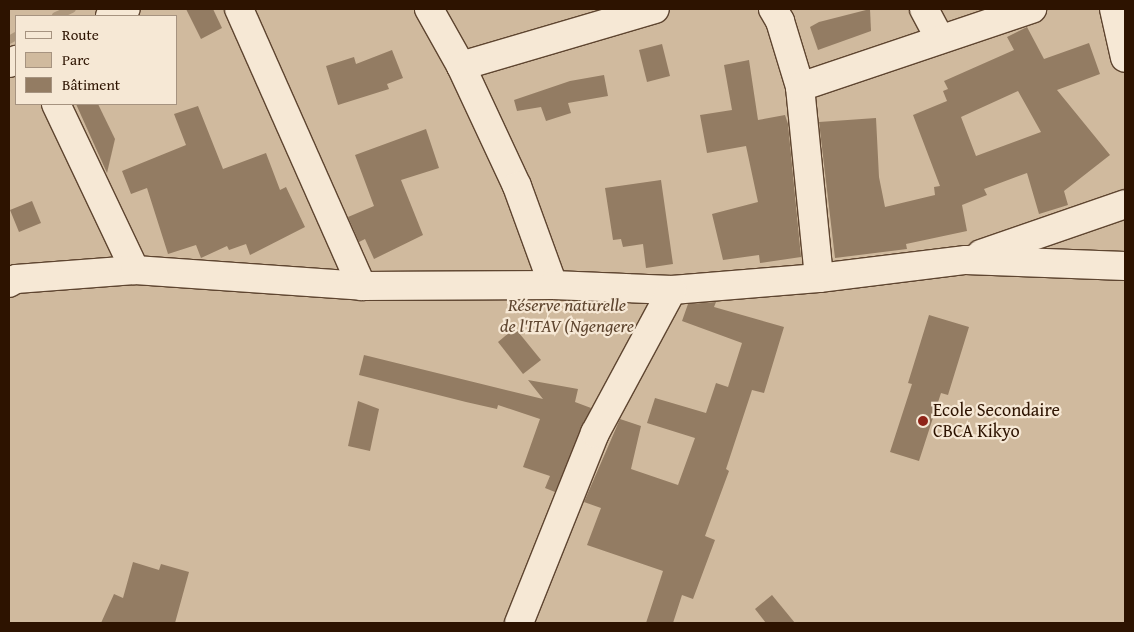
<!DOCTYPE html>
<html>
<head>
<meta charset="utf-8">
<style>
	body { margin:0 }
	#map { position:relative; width:1134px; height:632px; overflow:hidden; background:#f1dcbe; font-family:"Gentium Book Plus",serif }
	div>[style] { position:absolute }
	.green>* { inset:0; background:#d0ba9e }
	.stream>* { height:8px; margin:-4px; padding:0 4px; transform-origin:4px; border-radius:4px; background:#ae987d }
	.building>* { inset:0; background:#937c63 }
	.roads { filter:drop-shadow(1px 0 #5e4530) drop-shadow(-1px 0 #5e4530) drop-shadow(0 1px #5e4530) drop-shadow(0 -1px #5e4530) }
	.street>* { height:28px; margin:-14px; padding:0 14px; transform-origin:14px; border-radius:14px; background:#f6e8d5 }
	.dots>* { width:14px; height:14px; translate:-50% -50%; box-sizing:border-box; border:2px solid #f6e8d5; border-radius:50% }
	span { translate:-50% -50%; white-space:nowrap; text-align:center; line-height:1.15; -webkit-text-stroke:4.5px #f6e8d5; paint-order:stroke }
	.park-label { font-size:18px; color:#5e452f; font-style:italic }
	.poi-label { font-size:18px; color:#2d1300 }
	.left { translate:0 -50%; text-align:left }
	.frame { position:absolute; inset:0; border:10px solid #2d1300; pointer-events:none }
	.legend { position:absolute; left:15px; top:15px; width:162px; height:90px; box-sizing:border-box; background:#f6e8d5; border:1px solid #a69380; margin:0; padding:6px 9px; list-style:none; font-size:15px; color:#2d1300 }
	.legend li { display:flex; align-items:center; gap:10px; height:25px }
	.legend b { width:25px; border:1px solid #a69380 }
</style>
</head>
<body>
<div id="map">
	<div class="green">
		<i style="clip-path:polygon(evenodd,9px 9px,1125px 9px,1125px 623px,9px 623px,9px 9px,16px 16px,176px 16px,176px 104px,16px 104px,16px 16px)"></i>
	</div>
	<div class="stream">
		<i style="left:56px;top:16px;width:17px;rotate:-24deg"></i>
		<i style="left:9px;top:40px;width:8px;rotate:-30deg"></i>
	</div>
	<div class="building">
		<i style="clip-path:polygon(186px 9px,213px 9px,222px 28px,201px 39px)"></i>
		<i style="clip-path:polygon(870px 9px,871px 31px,818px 50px,810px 27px,819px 22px)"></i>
		<i style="clip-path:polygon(evenodd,1027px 27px,1044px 59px,1089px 43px,1100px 74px,1057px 90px,1110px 155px,1064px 191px,1068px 205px,1039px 214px,1027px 173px,984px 189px,987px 195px,962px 205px,967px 231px,906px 244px,907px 249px,835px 258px,819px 122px,876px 118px,879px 177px,885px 207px,935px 195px,934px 187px,940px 186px,913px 115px,947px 101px,943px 91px,948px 89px,944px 81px,1014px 50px,1007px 37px,1027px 27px,1018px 91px,1041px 132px,976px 156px,961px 117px,1018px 91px)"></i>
		<i style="clip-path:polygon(662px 44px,670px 76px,647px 82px,639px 50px)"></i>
		<i style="clip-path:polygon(392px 50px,403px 78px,387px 84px,389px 89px,338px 105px,326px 66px,354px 57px,356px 64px)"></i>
		<i style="clip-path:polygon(749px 60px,758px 120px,785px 115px,788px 124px,801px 257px,760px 263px,759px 255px,723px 260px,712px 214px,758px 202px,746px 146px,707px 153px,700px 115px,732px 110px,724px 65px)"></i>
		<i style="clip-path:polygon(604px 75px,608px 96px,568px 103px,571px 113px,546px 121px,541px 107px,517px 111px,514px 100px,570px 81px)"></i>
		<i style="clip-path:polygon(76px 104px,98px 104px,115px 139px,107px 173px)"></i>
		<i style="clip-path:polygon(198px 106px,223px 169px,266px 153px,280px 190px,286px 187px,305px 227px,250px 255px,246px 244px,229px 250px,227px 246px,201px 258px,196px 245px,168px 254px,147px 188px,131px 194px,122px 171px,186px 145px,174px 114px)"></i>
		<i style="clip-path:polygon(426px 129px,439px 168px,401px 180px,423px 235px,374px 259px,365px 239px,359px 242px,348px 217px,374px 206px,355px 155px)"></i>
		<i style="clip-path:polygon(661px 180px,673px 264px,646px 268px,643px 244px,623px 247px,621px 239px,613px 240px,605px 188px)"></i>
		<i style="clip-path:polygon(32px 201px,41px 223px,19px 232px,10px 210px)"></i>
		<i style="clip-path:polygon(716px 302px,714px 307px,784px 327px,764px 393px,752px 390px,726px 469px,729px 471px,705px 536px,715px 540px,693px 599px,682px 595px,673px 623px,646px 623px,663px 571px,587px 545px,601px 508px,584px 502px,620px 419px,641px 426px,631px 469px,678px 485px,695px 438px,647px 423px,655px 398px,706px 413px,716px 383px,728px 387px,742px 343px,682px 321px,688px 304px)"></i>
		<i style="clip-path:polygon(929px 315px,969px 327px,948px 395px,941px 393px,919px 461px,890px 452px,912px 384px,908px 383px)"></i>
		<i style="clip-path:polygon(515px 328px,541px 360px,523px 374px,498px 342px)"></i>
		<i style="clip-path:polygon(364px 355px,543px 399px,528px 380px,578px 389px,575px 402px,591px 408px,555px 492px,545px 488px,550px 476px,523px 467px,540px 419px,498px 405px,497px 409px,466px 402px,359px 375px)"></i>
		<i style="clip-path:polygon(358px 401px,379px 409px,370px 451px,348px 446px)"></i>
		<i style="clip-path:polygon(133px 562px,159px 570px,161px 564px,189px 572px,175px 623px,101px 623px,114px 594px,123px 598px)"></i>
		<i style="clip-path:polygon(772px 595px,795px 623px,766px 623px,755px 609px)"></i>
	</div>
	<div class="roads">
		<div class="street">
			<i style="left:239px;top:9px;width:303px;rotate:66.1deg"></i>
			<i style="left:429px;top:9px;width:65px;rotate:60.7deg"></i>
			<i style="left:461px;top:66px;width:132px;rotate:65deg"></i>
			<i style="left:517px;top:186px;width:105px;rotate:70deg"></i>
			<i style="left:773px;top:9px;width:14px;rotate:60deg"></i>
			<i style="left:780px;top:21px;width:69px;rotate:73.1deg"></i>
			<i style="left:800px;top:87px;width:192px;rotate:84.3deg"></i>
			<i style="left:924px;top:9px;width:34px;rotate:62deg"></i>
			<i style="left:1114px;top:9px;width:50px;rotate:77.3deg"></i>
			<i style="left:110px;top:16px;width:17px;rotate:-24deg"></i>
			<i style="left:9px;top:63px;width:8px;rotate:-23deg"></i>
			<i style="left:461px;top:66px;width:202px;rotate:-16.4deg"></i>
			<i style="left:800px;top:87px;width:245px;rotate:-18.6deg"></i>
			<i style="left:56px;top:104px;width:184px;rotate:64.6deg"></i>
			<i style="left:981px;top:254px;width:152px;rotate:-19.1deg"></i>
			<i style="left:9px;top:283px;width:8px;rotate:-30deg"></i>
			<i style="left:16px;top:279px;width:119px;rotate:-4.3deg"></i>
			<i style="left:135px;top:270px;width:228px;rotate:4deg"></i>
			<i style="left:362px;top:286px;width:191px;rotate:-0.3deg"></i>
			<i style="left:553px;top:285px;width:119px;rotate:2.4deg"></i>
			<i style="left:672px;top:290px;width:147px;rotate:-4.7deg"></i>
			<i style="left:819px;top:278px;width:148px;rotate:-7deg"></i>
			<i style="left:966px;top:260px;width:159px;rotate:2.2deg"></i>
			<i style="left:519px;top:623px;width:205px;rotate:-68.2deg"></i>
			<i style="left:595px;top:433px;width:162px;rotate:-61.7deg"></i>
		</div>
	</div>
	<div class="dots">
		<i style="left:923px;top:421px;background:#8f2418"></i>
	</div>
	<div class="park-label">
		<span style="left:567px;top:316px">Réserve naturelle<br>de l'ITAV (Ngengere</span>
	</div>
	<div class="poi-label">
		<span class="left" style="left:933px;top:421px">Ecole Secondaire<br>CBCA Kikyo</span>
	</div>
	<div class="frame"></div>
	<ul class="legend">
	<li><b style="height:6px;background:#f6e8d5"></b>Route</li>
	<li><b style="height:14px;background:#d0ba9e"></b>Parc</li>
	<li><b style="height:14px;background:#937c63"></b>Bâtiment</li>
	</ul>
</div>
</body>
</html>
